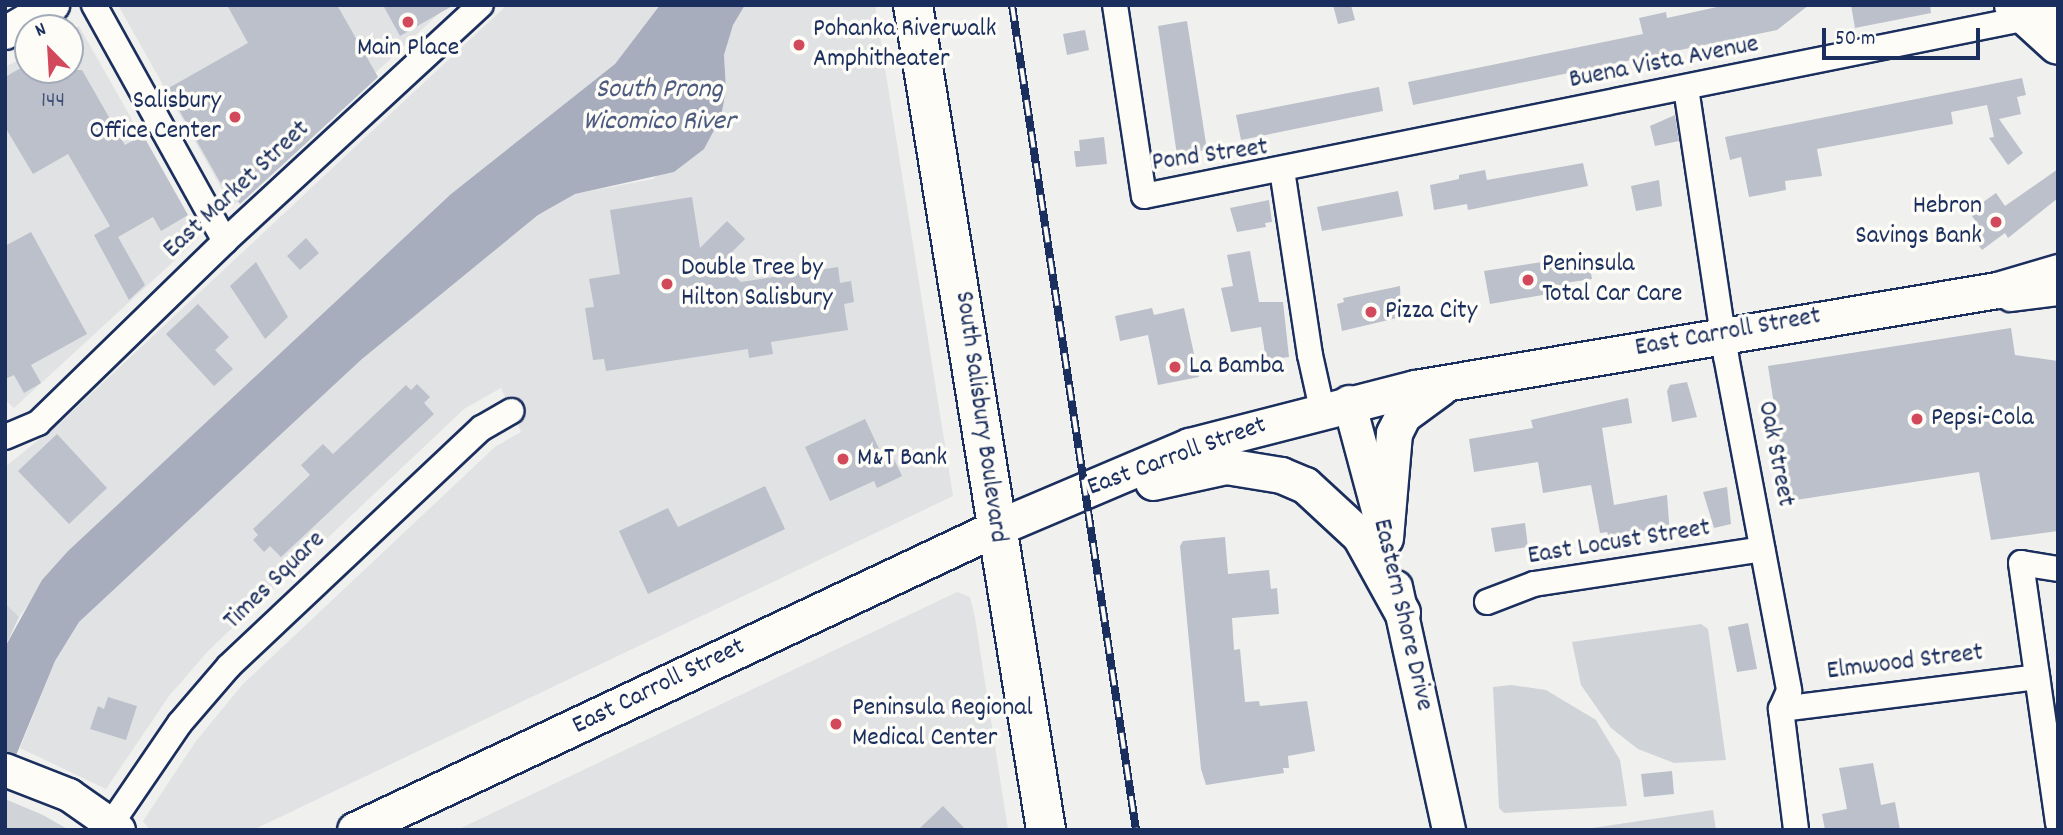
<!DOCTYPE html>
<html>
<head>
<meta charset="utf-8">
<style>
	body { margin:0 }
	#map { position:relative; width:2063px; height:835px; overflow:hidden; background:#f0f0ee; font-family:Dekko,sans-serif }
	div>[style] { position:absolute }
	.built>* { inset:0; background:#e0e2e3 }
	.green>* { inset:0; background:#d0d3d8 }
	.water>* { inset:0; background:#a7adbd }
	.building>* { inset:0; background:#bbc0ca }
	.roads { filter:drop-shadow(2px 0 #1b2f5e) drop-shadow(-2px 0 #1b2f5e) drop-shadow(0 2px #1b2f5e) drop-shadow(0 -2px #1b2f5e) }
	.minor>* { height:24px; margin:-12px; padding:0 12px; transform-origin:12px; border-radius:12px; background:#fdfcf7 }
	.tertiary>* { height:32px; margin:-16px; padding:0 16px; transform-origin:16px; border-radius:16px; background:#fdfcf7 }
	.secondary>* { height:35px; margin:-17.5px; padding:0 17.5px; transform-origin:17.5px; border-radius:17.5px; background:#fdfcf7 }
	.primary>* { height:38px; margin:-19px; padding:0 19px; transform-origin:19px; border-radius:19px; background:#fdfcf7 }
	.rail>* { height:8px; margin-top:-4px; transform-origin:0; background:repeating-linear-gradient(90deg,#fdfcf7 0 16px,#1b2f5e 0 32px); box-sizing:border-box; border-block:2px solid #1b2f5e }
	.dots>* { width:19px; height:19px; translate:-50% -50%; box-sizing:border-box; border:4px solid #fdfcf7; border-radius:50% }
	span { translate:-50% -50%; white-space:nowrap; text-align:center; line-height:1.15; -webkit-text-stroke:7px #fdfcf7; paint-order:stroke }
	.number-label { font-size:23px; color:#435379 }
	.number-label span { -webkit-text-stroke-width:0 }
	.poi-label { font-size:26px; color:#1b2f5e }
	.left { translate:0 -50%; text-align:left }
	.right { translate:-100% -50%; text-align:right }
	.street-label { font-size:26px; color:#1b2f5e }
	.water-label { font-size:28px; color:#4c5b7f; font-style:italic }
	.frame { position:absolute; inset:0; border:7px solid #1b2f5e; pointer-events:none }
	.north { position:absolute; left:14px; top:14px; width:70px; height:70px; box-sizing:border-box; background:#fdfcf7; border:2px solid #a3aaba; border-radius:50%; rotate:336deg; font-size:19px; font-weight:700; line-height:28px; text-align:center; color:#1b2f5e }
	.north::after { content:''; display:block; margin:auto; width:24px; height:32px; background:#d1495b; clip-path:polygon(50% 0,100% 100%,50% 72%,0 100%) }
	.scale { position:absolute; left:1822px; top:28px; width:158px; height:32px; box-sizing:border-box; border:4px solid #1b2f5e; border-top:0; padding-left:9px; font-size:21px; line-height:24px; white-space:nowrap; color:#1b2f5e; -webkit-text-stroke:5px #fdfcf7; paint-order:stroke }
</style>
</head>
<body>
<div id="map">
	<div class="built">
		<i style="clip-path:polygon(118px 5px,448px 5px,232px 207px)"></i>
		<i style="clip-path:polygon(507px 5px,660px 5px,615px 64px,451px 194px,68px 551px,19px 617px,5px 603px,5px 467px,62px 421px)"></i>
		<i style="clip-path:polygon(745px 5px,875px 5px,953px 496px,253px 830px,150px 830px,143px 821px,196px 741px,243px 684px,496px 446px,521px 432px,501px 388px,464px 409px,209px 650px,169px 696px,106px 789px,20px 748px,55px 661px,79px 622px,362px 359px,538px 215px,575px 194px,653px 179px,721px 117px,726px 90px,724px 55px,733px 25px)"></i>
		<i style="clip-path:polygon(79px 26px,199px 238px,14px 408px,5px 400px,5px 67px,28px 55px,28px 70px,70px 70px,70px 32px)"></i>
		<i style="clip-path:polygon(957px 592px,970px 597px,975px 618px,1008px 830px,457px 830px)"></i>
	</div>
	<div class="green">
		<i style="clip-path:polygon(5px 603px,19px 617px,5px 647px)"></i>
		<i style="clip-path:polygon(1701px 624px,1708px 629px,1726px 760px,1674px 763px,1638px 749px,1611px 728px,1581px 685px,1572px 642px)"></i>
		<i style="clip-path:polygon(1511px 685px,1546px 690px,1596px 720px,1620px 760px,1627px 806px,1504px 813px,1499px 808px,1493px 687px)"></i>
		<i style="clip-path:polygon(5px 799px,43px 815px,69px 830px,5px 830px)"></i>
		<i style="clip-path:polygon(1713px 810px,1716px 830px,1579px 830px)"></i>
	</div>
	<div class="water">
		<i style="clip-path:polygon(660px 5px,745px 5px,733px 25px,724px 55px,726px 90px,721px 117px,704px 149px,674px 172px,575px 194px,538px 215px,362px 359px,79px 622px,55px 661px,5px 782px,5px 647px,42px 580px,68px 551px,451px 194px,615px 64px)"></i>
	</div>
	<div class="building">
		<i style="clip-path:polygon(227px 5px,337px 5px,378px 77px,240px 204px,220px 182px,167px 89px,248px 43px)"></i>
		<i style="clip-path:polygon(383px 5px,454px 5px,400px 36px)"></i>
		<i style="clip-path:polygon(1333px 5px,1351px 5px,1355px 20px,1338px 24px)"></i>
		<i style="clip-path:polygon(1726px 5px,1809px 5px,1777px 30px,1413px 105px,1408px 82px,1643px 34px,1639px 18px,1666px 12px,1667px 18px)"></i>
		<i style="clip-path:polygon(1851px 5px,1930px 5px,1931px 13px,1855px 28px)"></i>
		<i style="clip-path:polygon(1187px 21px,1207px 150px,1177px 155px,1158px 26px)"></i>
		<i style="clip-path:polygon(1085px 30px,1089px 50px,1067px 55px,1063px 34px)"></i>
		<i style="clip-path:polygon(28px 64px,28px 70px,82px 70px,125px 145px,143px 135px,188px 215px,161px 231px,153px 217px,118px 237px,145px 285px,129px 300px,94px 235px,110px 226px,68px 154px,33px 174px,5px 127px,5px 77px)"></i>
		<i style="clip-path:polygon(2022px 78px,2026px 95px,2017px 97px,2021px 114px,1999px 119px,2023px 153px,2008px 165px,1989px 138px,1994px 137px,1987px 105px,1951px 112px,1953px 124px,1817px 149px,1822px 176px,1785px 181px,1786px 190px,1749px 197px,1741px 157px,1730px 160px,1725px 137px)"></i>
		<i style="clip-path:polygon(1379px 87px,1383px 111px,1241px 140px,1236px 115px)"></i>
		<i style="clip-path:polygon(1675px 115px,1679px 141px,1655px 146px,1650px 126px)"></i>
		<i style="clip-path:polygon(1104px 137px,1107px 164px,1076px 167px,1074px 151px,1080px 151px,1079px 140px)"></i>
		<i style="clip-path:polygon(1583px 163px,1588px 186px,1468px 210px,1467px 204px,1434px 210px,1430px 185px,1459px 179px,1459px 175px,1485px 170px,1487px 180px)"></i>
		<i style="clip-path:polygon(2058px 169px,2058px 198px,2008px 238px,2005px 233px,1982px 250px,1969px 232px,1979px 226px,1969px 212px,1996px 193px,2005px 206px)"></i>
		<i style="clip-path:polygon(1659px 180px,1662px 206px,1636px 211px,1631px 186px)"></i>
		<i style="clip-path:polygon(1398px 191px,1403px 216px,1322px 231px,1317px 207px)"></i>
		<i style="clip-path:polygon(692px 197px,700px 248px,727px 221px,745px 239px,721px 263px,741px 282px,838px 267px,840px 283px,851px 281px,854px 302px,844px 304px,848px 330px,771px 342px,773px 354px,749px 358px,748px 349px,606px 371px,604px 359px,593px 360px,585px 308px,594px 307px,589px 279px,620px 274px,610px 210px)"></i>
		<i style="clip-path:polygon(1269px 200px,1272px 222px,1265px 223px,1266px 227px,1237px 232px,1230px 208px)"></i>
		<i style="clip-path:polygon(31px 232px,87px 334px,31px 365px,41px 383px,24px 393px,14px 375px,5px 379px,5px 246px)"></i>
		<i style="clip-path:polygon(306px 238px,319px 253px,300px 270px,287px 256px)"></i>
		<i style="clip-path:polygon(1250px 251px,1259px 302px,1283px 302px,1289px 357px,1266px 360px,1261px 327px,1231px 332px,1221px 288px,1233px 286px,1227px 255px)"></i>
		<i style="clip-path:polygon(1588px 255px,1592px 279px,1565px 283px,1566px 291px,1490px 304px,1484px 271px)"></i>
		<i style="clip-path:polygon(256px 262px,288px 317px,265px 339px,230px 286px)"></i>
		<i style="clip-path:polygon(1400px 286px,1401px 317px,1342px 331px,1337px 304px,1344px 302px,1343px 298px)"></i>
		<i style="clip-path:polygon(198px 304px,229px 337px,215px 350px,233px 369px,214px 386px,166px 334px)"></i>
		<i style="clip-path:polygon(1152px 308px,1154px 315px,1184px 308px,1199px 377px,1158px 385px,1148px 335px,1120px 341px,1115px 316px)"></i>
		<i style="clip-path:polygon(2011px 328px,2015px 355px,2058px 361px,2058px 531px,1991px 540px,1979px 472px,1789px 501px,1768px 366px)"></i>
		<i style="clip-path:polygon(1687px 382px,1697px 417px,1672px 422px,1667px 391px,1670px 385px)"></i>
		<i style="clip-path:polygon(417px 384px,430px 397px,424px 403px,434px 414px,281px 557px,270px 546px,264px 552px,253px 540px,258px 535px,253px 529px,310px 475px,301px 465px,323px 444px,333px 454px,406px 385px,411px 390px)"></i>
		<i style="clip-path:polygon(1628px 398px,1632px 423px,1602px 428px,1614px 505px,1667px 495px,1670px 535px,1653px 538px,1648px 530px,1609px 537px,1607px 532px,1600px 533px,1591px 485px,1543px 493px,1538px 462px,1474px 472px,1469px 439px,1533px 428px,1531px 420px)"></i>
		<i style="clip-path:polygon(865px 419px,882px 455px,890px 451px,902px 476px,877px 488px,874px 481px,830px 501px,805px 447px)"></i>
		<i style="clip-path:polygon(57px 434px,107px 488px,69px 524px,18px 471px)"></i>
		<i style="clip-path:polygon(765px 486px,785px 529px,648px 594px,619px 531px,668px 508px,678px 527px)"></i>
		<i style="clip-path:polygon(1727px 487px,1731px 524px,1714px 528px,1703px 492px)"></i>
		<i style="clip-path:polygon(1525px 523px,1528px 547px,1495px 552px,1491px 528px)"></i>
		<i style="clip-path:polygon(1225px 537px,1228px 574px,1269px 570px,1271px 589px,1277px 588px,1279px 614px,1232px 618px,1234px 650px,1240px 649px,1245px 702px,1259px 701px,1260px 706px,1307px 701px,1315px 751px,1288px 756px,1289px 768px,1283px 768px,1284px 773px,1206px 785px,1201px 769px,1180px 546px,1183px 541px)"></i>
		<i style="clip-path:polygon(1748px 623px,1757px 669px,1737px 672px,1728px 627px)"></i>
		<i style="clip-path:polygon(108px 697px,137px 706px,126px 740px,90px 729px,98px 706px,104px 709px)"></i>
		<i style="clip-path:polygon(1873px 763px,1881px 805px,1895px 802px,1900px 830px,1825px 830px,1822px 814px,1847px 809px,1839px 768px)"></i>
		<i style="clip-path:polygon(1672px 771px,1674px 794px,1644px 797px,1641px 774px)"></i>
		<i style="clip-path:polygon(943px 806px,966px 830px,918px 830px)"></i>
	</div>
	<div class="roads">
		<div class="minor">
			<i style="left:94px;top:5px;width:270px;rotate:61deg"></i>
			<i style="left:1115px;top:5px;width:193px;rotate:81.4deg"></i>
			<i style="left:1144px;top:196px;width:901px;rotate:-11.4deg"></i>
			<i style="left:2027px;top:18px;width:31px;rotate:-4deg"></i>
			<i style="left:1686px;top:88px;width:271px;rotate:81.5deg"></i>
			<i style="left:1726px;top:356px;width:341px;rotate:79.3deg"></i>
			<i style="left:1789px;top:691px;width:20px;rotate:114deg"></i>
			<i style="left:1781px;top:709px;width:122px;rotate:82.9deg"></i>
			<i style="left:1282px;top:170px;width:187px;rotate:81.4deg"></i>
			<i style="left:1310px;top:355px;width:55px;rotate:77.5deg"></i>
			<i style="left:2010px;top:299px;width:48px;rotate:-7.1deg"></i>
			<i style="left:5px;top:437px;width:36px;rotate:-23deg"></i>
			<i style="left:38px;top:423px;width:261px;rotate:-44.2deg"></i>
			<i style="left:225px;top:241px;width:348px;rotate:-42.7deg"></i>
			<i style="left:2058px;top:569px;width:37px;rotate:-171deg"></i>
			<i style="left:2021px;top:563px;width:263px;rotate:81.9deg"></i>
			<i style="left:1487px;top:602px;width:50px;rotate:-21deg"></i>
			<i style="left:1534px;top:584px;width:231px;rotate:-8.7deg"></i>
			<i style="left:1781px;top:709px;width:258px;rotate:-7.1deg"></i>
			<i style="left:111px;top:824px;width:122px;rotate:-55.7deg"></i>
			<i style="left:180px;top:723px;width:75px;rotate:-49.3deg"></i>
			<i style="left:229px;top:666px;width:347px;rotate:-43.3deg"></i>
			<i style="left:482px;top:428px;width:34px;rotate:-30deg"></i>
		</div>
		<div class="tertiary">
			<i style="left:5px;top:33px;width:56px;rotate:-30.3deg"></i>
			<i style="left:1349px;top:402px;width:131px;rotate:75deg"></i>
			<i style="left:1396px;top:587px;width:249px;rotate:77.7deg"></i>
			<i style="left:5px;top:770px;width:69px;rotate:21.3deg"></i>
			<i style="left:69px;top:795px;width:61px;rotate:35deg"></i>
		</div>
		<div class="secondary">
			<i style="left:1153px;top:482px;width:75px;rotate:-12.4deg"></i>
			<i style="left:1226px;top:466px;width:56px;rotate:9.3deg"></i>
			<i style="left:1281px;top:475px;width:26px;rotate:23deg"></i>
			<i style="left:1305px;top:485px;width:75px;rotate:42.8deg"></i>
			<i style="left:1360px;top:536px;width:87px;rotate:61.1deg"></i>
			<i style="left:1385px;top:538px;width:105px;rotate:-85.1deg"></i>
			<i style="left:1394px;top:433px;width:20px;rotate:-63deg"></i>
			<i style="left:1403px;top:415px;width:46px;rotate:-36.1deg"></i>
			<i style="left:355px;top:830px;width:709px;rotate:-25.23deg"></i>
			<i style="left:996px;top:528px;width:210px;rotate:-23deg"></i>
			<i style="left:1189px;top:446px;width:233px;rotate:-14.4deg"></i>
			<i style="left:1415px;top:388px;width:590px;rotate:-9.56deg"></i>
			<i style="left:1997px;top:290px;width:64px;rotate:-16.4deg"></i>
		</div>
		<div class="primary">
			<i style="left:913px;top:5px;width:836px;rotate:80.84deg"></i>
			<i style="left:2014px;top:5px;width:59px;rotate:42.3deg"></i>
		</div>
	</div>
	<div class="rail">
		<i style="left:1012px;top:5px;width:834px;rotate:81.45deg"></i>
	</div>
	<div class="dots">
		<i style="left:408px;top:22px;background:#d1495b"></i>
		<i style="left:799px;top:45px;background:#d1495b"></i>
		<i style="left:235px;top:117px;background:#d1495b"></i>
		<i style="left:1996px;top:222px;background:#d1495b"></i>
		<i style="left:1528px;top:280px;background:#d1495b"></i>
		<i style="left:667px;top:284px;background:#d1495b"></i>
		<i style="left:1371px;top:312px;background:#d1495b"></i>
		<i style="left:1175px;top:367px;background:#d1495b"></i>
		<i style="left:1917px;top:419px;background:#d1495b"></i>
		<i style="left:843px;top:459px;background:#d1495b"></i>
		<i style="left:836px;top:724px;background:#d1495b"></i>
	</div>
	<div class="number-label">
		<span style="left:53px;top:102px">144</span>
	</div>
	<div class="poi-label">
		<span class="left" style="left:813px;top:45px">Pohanka Riverwalk<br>Amphitheater</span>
		<span style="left:408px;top:49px">Main Place</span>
		<span class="right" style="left:221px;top:117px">Salisbury<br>Office Center</span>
		<span class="right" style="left:1982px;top:222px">Hebron<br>Savings Bank</span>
		<span class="left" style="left:1542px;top:280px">Peninsula<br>Total Car Care</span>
		<span class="left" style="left:681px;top:284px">Double Tree by<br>Hilton Salisbury</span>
		<span class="left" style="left:1385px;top:312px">Pizza City</span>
		<span class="left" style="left:1189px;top:367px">La Bamba</span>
		<span class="left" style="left:1931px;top:419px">Pepsi-Cola</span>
		<span class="left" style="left:857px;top:459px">M&amp;T Bank</span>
		<span class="left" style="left:852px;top:724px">Peninsula Regional<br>Medical Center</span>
	</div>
	<div class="street-label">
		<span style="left:1664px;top:63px;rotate:-11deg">Buena Vista Avenue</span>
		<span style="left:1210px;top:156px;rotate:-8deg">Pond Street</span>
		<span style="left:237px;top:190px;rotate:-43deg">East Market Street</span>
		<span style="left:1728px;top:333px;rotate:-10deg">East Carroll Street</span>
		<span style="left:980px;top:417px;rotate:82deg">South Salisbury Boulevard</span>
		<span style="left:1775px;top:454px;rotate:79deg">Oak Street</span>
		<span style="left:1177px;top:457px;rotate:-20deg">East Carroll Street</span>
		<span style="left:1619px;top:543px;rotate:-9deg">East Locust Street</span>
		<span style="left:275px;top:581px;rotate:-44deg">Times Square</span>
		<span style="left:1402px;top:615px;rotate:77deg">Eastern Shore Drive</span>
		<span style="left:1905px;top:663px;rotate:-7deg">Elmwood Street</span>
		<span style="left:659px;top:687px;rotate:-26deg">East Carroll Street</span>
	</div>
	<div class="water-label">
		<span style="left:659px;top:107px">South Prong<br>Wicomico River</span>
	</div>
	<div class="frame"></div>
	<div class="north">N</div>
	<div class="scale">50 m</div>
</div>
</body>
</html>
